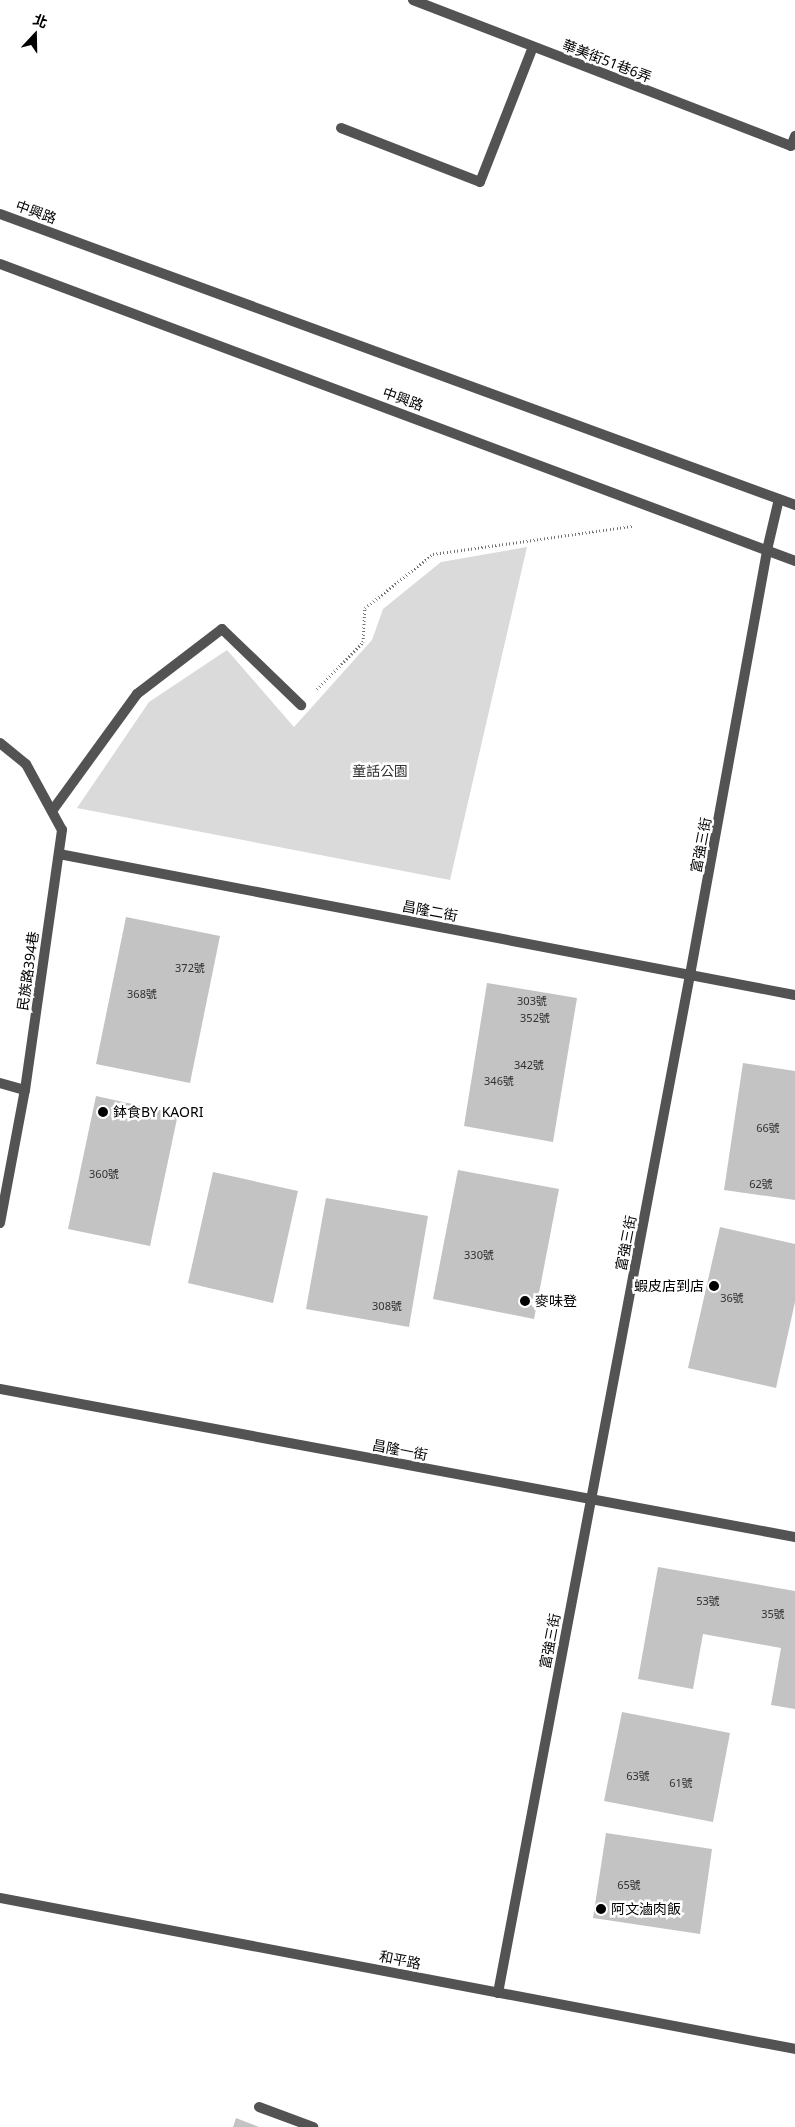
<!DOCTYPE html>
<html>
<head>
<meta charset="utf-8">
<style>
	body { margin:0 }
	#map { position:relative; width:795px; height:2127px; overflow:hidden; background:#fff; font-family:"Noto Sans","Noto Sans TC",sans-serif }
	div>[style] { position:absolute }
	.green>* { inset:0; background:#dadada }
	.building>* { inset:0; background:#c3c3c3 }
	.path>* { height:3px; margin-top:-1.5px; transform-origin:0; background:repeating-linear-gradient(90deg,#757575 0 1px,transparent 0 3.5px) }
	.service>* { height:10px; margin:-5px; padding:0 5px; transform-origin:5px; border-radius:5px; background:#535353 }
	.minor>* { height:10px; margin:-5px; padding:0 5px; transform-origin:5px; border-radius:5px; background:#535353 }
	.tertiary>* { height:10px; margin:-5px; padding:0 5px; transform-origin:5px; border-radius:5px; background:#535353 }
	.dots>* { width:14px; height:14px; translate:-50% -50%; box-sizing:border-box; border:2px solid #fff; border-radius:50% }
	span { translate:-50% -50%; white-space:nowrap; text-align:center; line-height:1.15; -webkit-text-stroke:5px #fff; paint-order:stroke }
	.number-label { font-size:11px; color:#313131 }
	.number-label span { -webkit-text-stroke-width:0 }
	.street-label { font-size:14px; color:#000 }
	.park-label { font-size:14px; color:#313131 }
	.poi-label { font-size:14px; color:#000 }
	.left { translate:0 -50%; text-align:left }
	.right { translate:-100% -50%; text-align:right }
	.north { position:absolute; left:10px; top:10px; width:50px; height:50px; -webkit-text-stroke:4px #fff; paint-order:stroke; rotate:21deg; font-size:14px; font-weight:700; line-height:20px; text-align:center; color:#000 }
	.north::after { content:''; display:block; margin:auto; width:18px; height:22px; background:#000; clip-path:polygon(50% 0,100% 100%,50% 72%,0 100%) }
</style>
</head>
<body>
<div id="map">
	<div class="green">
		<i style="clip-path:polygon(527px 547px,450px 880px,77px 808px,149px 702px,227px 650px,294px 727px,372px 640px,383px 609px,441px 562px)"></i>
	</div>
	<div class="building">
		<i style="clip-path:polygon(126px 917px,220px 936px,190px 1083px,96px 1064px)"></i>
		<i style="clip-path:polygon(487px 983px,577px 998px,553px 1142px,464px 1126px)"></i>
		<i style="clip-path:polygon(743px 1063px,795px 1071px,795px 1200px,724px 1190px)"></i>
		<i style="clip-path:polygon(96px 1096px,178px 1114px,150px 1246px,68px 1229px)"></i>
		<i style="clip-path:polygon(458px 1170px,559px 1189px,534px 1319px,433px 1299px)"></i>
		<i style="clip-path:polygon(213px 1172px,298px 1191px,273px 1303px,188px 1283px)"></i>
		<i style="clip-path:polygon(326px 1198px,428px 1216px,409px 1327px,306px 1309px)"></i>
		<i style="clip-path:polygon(720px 1227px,795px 1244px,795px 1302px,776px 1388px,688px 1368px)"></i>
		<i style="clip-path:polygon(658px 1567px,795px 1591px,795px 1709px,771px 1705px,781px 1648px,703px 1634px,693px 1689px,638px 1679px)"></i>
		<i style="clip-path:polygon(622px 1712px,730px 1733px,713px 1822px,604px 1801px)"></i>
		<i style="clip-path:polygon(606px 1833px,712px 1849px,700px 1934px,593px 1918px)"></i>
		<i style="clip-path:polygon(236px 2118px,259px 2127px,233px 2127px)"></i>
	</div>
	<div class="path">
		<i style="left:317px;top:689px;width:66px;rotate:-45.6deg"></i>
		<i style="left:363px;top:642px;width:34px;rotate:-87deg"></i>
		<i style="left:365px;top:608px;width:87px;rotate:-38.5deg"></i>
		<i style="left:433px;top:554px;width:202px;rotate:-8deg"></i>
	</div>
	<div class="service">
		<i style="left:413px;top:0;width:405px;rotate:21.1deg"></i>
		<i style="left:791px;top:146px;width:11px;rotate:-68deg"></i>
		<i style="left:341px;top:128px;width:149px;rotate:21.2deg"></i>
		<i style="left:480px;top:182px;width:145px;rotate:-68.6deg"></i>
		<i style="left:52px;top:811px;width:145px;rotate:-54deg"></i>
		<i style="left:137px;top:694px;width:107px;rotate:-37.4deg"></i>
		<i style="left:222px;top:629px;width:110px;rotate:43.9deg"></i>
		<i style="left:0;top:1223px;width:135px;rotate:-79.4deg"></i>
		<i style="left:25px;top:1090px;width:263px;rotate:-81.9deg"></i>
		<i style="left:259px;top:2107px;width:58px;rotate:20.3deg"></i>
	</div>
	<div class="minor">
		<i style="left:0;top:743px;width:33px;rotate:39deg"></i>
		<i style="left:26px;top:764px;width:75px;rotate:61.4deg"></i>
		<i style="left:59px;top:854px;width:749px;rotate:10.85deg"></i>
		<i style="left:0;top:1083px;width:26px;rotate:16deg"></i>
		<i style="left:0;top:1389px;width:809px;rotate:10.55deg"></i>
		<i style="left:0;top:1898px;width:809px;rotate:10.75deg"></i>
		<i style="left:498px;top:1993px;width:1036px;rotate:-79.32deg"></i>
		<i style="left:690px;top:975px;width:432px;rotate:-79.7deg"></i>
		<i style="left:767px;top:550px;width:52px;rotate:-76.8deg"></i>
	</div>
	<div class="tertiary">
		<i style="left:0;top:214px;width:847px;rotate:20.1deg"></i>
		<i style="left:0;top:264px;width:849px;rotate:20.48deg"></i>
	</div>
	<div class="dots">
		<i style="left:103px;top:1112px;background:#000"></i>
		<i style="left:714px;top:1286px;background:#000"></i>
		<i style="left:525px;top:1301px;background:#000"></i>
		<i style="left:601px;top:1909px;background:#000"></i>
	</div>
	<div class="number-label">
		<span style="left:190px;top:968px">372號</span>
		<span style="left:142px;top:994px">368號</span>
		<span style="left:532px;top:1001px">303號</span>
		<span style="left:535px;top:1018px">352號</span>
		<span style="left:529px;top:1065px">342號</span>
		<span style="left:499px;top:1081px">346號</span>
		<span style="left:768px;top:1128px">66號</span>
		<span style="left:104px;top:1174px">360號</span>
		<span style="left:761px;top:1184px">62號</span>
		<span style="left:479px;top:1255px">330號</span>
		<span style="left:732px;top:1298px">36號</span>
		<span style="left:387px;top:1306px">308號</span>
		<span style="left:708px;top:1601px">53號</span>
		<span style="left:773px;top:1614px">35號</span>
		<span style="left:638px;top:1776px">63號</span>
		<span style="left:681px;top:1783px">61號</span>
		<span style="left:629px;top:1885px">65號</span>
	</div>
	<div class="street-label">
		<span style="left:607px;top:61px;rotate:21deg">華美街51巷6弄</span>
		<span style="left:36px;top:212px;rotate:20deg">中興路</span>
		<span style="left:403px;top:399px;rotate:20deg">中興路</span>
		<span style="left:701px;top:845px;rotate:-79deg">富強三街</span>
		<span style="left:430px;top:911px;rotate:11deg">昌隆二街</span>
		<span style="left:28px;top:971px;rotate:-82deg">民族路394巷</span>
		<span style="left:626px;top:1243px;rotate:-79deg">富強三街</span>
		<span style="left:400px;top:1450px;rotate:11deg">昌隆一街</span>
		<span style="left:550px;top:1641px;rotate:-79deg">富強三街</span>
		<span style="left:400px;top:1960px;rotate:11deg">和平路</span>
	</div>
	<div class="park-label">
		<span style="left:380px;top:771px">童話公園</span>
	</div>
	<div class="poi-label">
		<span class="left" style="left:113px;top:1112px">鉢食BY KAORI</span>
		<span class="right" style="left:704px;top:1286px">蝦皮店到店</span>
		<span class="left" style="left:535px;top:1301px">麥味登</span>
		<span class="left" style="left:611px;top:1909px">阿文滷肉飯</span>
	</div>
	<div class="north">北</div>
</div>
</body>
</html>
